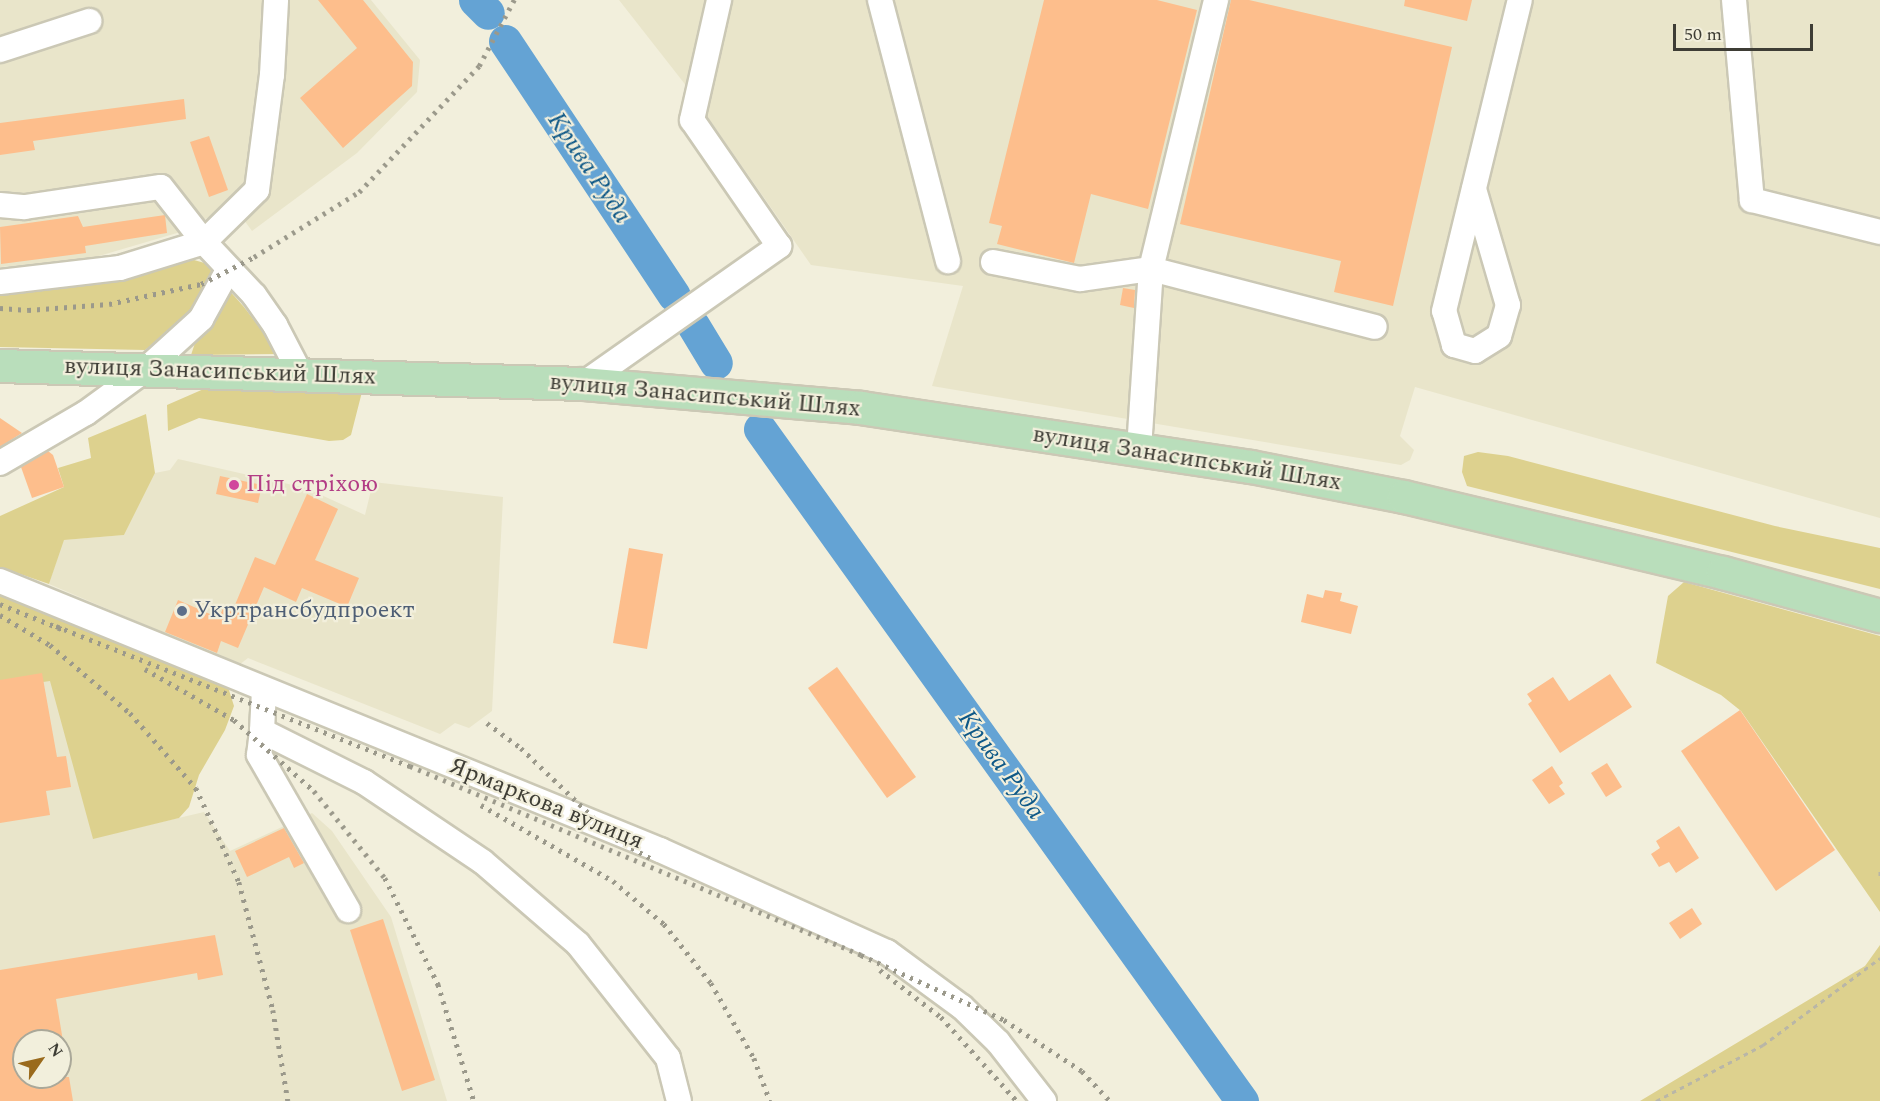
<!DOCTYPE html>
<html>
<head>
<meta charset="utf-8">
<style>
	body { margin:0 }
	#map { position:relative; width:1880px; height:1101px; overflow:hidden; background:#f2efdc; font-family:Spectral,serif }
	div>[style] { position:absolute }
	.built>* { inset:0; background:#e9e5ca }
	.green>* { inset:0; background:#ddd18e }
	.river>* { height:33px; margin:-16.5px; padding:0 16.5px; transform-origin:16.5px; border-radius:16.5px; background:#64a3d4 }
	.building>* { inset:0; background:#fdbe8c }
	.path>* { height:3px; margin-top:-1.5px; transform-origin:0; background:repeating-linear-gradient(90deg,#b9b6a7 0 4.5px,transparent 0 9px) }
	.roads { filter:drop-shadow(2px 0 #cbc8b5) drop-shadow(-2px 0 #cbc8b5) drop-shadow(0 2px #cbc8b5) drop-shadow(0 -2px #cbc8b5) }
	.minor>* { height:24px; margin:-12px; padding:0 12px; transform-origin:12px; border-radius:12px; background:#fff }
	.major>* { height:32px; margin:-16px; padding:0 16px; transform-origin:16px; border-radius:16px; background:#b9debb }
	.rail>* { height:4.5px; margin-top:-2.25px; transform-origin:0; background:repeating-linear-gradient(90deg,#9b998b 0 3px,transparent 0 9px) }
	.dots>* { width:16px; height:16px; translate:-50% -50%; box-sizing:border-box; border:3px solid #f2efdc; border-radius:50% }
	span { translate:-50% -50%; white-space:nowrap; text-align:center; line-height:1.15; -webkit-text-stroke:4.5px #f2efdc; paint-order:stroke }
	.street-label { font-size:24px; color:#3e3d35 }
	.hotel-label { font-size:24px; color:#b23c85 }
	.left { translate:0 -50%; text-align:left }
	.service-label { font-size:24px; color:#4e5e75 }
	.water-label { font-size:26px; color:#0e5887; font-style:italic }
	.north { position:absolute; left:12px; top:1029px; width:60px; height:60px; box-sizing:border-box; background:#f2efdc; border:2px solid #aaa899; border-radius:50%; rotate:56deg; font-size:16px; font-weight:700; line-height:24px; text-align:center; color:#3e3d35 }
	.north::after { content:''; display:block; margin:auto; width:21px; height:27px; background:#9a6a1c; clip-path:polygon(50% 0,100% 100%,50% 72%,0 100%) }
	.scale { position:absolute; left:1673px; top:24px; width:140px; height:27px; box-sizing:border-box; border:3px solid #3e3d35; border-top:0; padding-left:8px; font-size:18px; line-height:21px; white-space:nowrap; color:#3e3d35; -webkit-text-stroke:4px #f2efdc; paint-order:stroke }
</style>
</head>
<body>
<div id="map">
	<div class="built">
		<i style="clip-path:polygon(0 0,371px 0,420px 60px,417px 92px,357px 153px,252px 231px,233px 205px,177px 233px,82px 261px,0 267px)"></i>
		<i style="clip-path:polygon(619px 0,1880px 0,1880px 518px,1415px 387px,1400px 436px,1414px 450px,1410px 460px,1401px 465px,932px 386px,963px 286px,811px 265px,684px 83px)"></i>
		<i style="clip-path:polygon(178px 459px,306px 488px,365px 515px,373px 482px,503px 497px,492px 711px,469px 728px,455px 723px,440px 734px,248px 658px,239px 665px,49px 584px,63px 540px,124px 535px,155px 473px,170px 470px)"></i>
		<i style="clip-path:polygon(evenodd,0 646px,52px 673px,93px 838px,204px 812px,230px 851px,312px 813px,332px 831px,391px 917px,447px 1101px,0 1101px,0 646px,24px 1041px,60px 1041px,60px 1077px,24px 1077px,24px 1041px)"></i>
	</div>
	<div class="green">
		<i style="clip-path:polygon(194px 260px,208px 264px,211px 271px,207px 287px,183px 321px,145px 350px,0 347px,0 289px)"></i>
		<i style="clip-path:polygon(228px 289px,244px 307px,280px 354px,191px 355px,197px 337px)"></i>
		<i style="clip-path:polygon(233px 385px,363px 388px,351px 435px,343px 440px,329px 441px,199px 418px,168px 431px,167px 405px,206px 388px)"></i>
		<i style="clip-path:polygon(146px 414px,155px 473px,124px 535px,64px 540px,49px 584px,0 567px,0 516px,64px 487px,58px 468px,91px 458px,88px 438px)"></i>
		<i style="clip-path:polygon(1478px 452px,1508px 456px,1775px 526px,1880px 548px,1880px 589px,1467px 486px,1462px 472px,1464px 456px)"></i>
		<i style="clip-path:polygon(1684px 582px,1880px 636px,1880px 912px,1741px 711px,1721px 695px,1656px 663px,1668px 596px)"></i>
		<i style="clip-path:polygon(0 594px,228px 687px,234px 706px,225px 730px,199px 775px,189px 807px,179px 818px,93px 839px,50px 681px,0 688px)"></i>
		<i style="clip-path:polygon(1880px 945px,1880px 1101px,1640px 1101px,1865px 966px)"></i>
	</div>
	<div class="river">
		<i style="left:475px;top:0;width:18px;rotate:45deg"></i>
		<i style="left:505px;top:41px;width:305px;rotate:56.4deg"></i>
		<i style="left:693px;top:325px;width:44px;rotate:58.8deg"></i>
		<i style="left:760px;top:429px;width:827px;rotate:54.35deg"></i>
	</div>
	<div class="building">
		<i style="clip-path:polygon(318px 0,363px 0,413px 62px,412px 86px,343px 148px,300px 98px,357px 48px)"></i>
		<i style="clip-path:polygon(1044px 0,1157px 0,1197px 10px,1148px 209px,1091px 194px,1074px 263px,997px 244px,1002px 226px,989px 223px)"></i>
		<i style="clip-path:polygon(1231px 0,1249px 0,1452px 47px,1393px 306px,1334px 292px,1341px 261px,1180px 224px)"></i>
		<i style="clip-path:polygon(1405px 0,1472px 0,1467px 21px,1404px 6px)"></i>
		<i style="clip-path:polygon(184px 99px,186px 119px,33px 141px,35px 150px,0 155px,0 123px)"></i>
		<i style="clip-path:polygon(209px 136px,228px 190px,209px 197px,190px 142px)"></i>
		<i style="clip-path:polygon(165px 215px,167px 233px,85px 246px,86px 253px,1px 264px,0 227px,78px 216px,83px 227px)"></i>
		<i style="clip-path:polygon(1123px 288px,1135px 290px,1134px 308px,1120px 305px)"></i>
		<i style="clip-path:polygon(0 418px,22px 433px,0 447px)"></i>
		<i style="clip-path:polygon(48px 451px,53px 455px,64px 487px,32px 498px,21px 467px)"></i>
		<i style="clip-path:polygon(220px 476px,262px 485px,258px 503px,216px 494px)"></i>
		<i style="clip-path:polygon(307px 494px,338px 509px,315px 560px,359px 578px,347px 607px,302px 588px,296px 602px,264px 587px,238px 648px,221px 641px,217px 653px,165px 632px,178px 600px,219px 618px,223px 608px,232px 612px,255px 557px,275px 565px)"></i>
		<i style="clip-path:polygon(629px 548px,663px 554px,647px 649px,613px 643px)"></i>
		<i style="clip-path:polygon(1325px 590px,1342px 593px,1340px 601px,1358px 606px,1351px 634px,1301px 622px,1307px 594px,1323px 598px)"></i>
		<i style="clip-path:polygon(837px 667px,916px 777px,887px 798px,808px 688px)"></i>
		<i style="clip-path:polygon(42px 673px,57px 757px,66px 756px,71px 787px,46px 791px,50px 815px,0 823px,0 680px)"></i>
		<i style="clip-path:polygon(1610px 674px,1632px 707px,1560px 753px,1528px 704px,1532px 701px,1527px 694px,1553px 677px,1569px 701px)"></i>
		<i style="clip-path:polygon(1740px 710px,1835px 850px,1776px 891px,1681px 751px)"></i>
		<i style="clip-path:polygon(1607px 763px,1622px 787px,1606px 797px,1591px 773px)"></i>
		<i style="clip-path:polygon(1552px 766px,1563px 783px,1559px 786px,1565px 794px,1549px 804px,1532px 780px)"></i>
		<i style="clip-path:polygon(1679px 826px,1699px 858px,1676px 873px,1669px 862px,1659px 867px,1651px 854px,1660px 848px,1656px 841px)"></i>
		<i style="clip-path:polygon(284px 828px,304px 863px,294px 868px,289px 857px,247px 877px,235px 851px)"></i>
		<i style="clip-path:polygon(1692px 908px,1702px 924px,1680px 939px,1669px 923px)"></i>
		<i style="clip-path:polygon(383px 919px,435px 1080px,402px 1091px,350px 930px)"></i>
		<i style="clip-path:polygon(215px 935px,223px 975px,198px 980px,197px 973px,56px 999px,63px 1041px,24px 1041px,24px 1077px,69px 1077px,73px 1101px,0 1101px,0 970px)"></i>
	</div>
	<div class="path">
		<i style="left:1880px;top:871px;width:7px;rotate:90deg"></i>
		<i style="left:1656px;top:1101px;width:121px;rotate:-27.6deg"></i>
		<i style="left:1763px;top:1045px;width:146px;rotate:-36.6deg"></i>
	</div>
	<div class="roads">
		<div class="minor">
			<i style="left:880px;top:0;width:270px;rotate:75.4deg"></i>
			<i style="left:1734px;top:0;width:201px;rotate:84.9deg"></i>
			<i style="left:1752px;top:200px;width:132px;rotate:14deg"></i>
			<i style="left:0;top:50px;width:94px;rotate:-18deg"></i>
			<i style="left:1474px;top:189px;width:121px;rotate:73.7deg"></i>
			<i style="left:1508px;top:305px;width:32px;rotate:106deg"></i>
			<i style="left:1499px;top:336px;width:28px;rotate:148deg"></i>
			<i style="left:1475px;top:351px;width:22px;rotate:-164deg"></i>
			<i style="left:1454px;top:345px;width:35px;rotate:-106deg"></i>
			<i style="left:1444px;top:311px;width:320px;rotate:-76.3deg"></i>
			<i style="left:0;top:205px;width:25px;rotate:5deg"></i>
			<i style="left:25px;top:207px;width:137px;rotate:-8.4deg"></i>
			<i style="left:161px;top:187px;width:70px;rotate:52deg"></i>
			<i style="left:204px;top:242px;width:73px;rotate:46.7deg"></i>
			<i style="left:254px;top:295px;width:37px;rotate:55deg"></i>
			<i style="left:275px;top:325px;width:56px;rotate:62.5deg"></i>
			<i style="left:993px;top:262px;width:89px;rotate:11.1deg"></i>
			<i style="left:1080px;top:279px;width:72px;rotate:-8deg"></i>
			<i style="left:1151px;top:269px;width:231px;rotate:14.5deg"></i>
			<i style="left:0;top:282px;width:121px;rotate:-6.7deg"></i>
			<i style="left:120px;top:268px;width:88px;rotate:-17.2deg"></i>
			<i style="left:204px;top:242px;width:74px;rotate:-44.5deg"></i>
			<i style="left:257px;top:190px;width:116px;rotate:-82.6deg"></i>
			<i style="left:272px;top:75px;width:75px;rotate:-86.9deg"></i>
			<i style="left:583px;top:384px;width:240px;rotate:-35.1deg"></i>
			<i style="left:779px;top:246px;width:153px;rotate:-124.6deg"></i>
			<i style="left:692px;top:120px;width:123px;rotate:-77.3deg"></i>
			<i style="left:1139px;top:449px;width:180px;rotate:-86.2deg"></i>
			<i style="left:1151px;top:269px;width:277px;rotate:-76.4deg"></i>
			<i style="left:0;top:463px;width:99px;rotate:-30.2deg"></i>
			<i style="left:86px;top:413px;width:73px;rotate:-36.1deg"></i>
			<i style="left:145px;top:370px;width:76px;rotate:-42.3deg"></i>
			<i style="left:201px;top:319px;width:56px;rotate:-61.1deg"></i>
			<i style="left:0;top:581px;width:713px;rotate:22.17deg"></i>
			<i style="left:660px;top:850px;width:249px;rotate:24.2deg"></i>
			<i style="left:887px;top:952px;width:93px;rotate:36.3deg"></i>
			<i style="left:962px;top:1007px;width:50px;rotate:44.2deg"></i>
			<i style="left:998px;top:1042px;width:75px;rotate:52.1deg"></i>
			<i style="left:264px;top:690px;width:41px;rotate:92.8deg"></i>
			<i style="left:262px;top:731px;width:114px;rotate:26.6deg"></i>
			<i style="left:364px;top:782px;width:143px;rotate:33.9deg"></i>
			<i style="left:483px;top:862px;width:125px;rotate:40.8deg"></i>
			<i style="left:578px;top:944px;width:145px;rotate:51.7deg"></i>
			<i style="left:668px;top:1058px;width:44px;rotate:75.7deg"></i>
			<i style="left:262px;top:731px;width:24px;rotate:97deg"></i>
			<i style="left:259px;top:755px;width:179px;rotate:60.1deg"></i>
		</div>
		<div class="major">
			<i style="left:0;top:366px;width:583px;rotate:1.77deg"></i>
			<i style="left:583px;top:384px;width:279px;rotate:4.9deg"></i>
			<i style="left:861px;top:408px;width:394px;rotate:8.6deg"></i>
			<i style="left:1251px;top:467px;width:156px;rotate:11.1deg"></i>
			<i style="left:1404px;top:497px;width:328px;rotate:13.4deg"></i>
			<i style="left:1723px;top:573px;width:163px;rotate:15.3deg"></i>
		</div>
	</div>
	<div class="rail">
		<i style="left:0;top:308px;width:28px;rotate:4deg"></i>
		<i style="left:28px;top:310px;width:81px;rotate:-4.2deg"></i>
		<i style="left:109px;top:304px;width:94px;rotate:-12.3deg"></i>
		<i style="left:201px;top:284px;width:59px;rotate:-27deg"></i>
		<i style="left:254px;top:257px;width:123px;rotate:-31.8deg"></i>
		<i style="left:359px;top:192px;width:174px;rotate:-46.4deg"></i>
		<i style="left:479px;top:66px;width:75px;rotate:-62.1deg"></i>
		<i style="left:0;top:604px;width:69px;rotate:22.1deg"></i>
		<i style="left:0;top:615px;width:58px;rotate:31deg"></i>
		<i style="left:50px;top:645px;width:105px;rotate:40.4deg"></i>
		<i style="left:130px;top:713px;width:100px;rotate:48.7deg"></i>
		<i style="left:196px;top:788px;width:103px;rotate:65.4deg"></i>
		<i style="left:239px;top:882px;width:132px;rotate:75.1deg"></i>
		<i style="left:273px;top:1010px;width:92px;rotate:80.6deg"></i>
		<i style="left:56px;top:626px;width:381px;rotate:21.6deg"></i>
		<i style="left:410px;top:766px;width:489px;rotate:22.7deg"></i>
		<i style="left:861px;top:955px;width:157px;rotate:24.4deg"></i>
		<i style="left:1004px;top:1020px;width:93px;rotate:33.2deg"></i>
		<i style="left:1082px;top:1071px;width:41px;rotate:47deg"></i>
		<i style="left:145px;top:669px;width:103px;rotate:29.8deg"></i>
		<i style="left:234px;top:720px;width:107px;rotate:41.6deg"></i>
		<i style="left:314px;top:791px;width:112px;rotate:50.8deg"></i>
		<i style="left:385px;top:878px;width:119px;rotate:63.4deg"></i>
		<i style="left:438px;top:984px;width:122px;rotate:72.9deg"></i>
		<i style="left:487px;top:723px;width:42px;rotate:36.3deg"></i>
		<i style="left:521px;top:748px;width:132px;rotate:43.8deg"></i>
		<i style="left:616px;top:839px;width:41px;rotate:29.1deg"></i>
		<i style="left:481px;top:805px;width:152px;rotate:29.9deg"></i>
		<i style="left:613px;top:881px;width:67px;rotate:40.1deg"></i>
		<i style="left:664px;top:924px;width:75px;rotate:51.5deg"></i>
		<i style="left:711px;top:983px;width:86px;rotate:60.2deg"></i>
		<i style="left:754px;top:1058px;width:46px;rotate:69.6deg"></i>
		<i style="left:880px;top:970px;width:77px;rotate:37.6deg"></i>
		<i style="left:941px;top:1017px;width:113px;rotate:47.9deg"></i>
	</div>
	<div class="dots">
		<i style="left:234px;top:485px;background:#d1479c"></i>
		<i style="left:182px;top:611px;background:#5c6f8a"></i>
	</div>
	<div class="street-label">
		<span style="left:220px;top:372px;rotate:2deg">вулиця Занасипський Шлях</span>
		<span style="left:705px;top:396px;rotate:5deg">вулиця Занасипський Шлях</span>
		<span style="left:1187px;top:459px;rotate:9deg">вулиця Занасипський Шлях</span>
		<span style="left:546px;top:804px;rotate:22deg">Ярмаркова вулиця</span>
	</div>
	<div class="hotel-label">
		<span class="left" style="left:246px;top:485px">Під стріхою</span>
	</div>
	<div class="service-label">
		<span class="left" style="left:194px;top:611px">Укртрансбудпроект</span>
	</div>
	<div class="water-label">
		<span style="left:589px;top:168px;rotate:56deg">Крива Руда</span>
		<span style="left:1001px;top:765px;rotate:54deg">Крива Руда</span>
	</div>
	<div class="north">N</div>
	<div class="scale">50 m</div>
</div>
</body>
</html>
